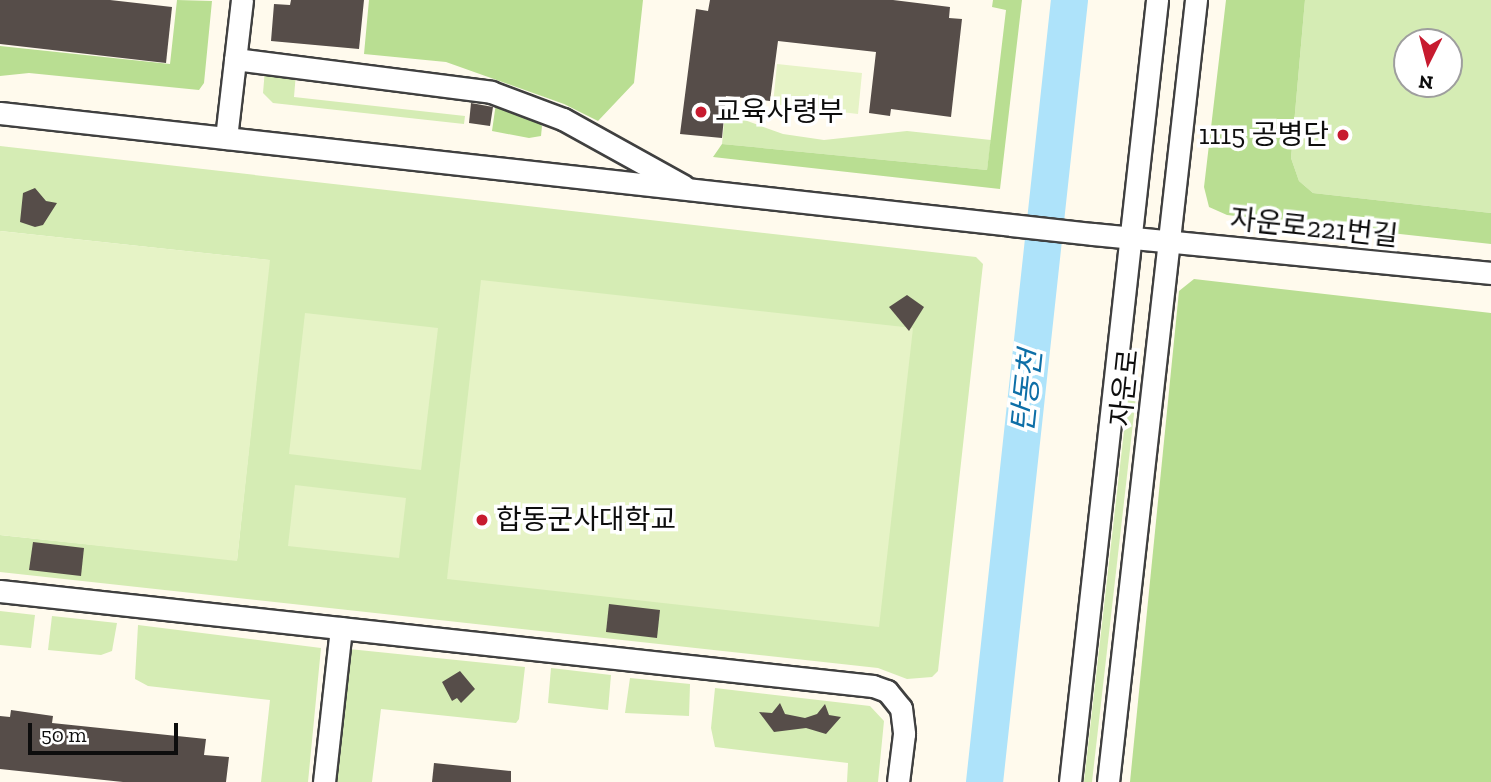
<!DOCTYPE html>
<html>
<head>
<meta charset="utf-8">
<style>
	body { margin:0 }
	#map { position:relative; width:1491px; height:782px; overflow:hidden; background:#fffaed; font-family:"Zilla Slab","Noto Sans KR",serif }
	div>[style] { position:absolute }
	.green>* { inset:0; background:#d5ecb4 }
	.forest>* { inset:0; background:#b9de92 }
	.pitch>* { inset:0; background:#e6f3c6 }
	.river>* { height:37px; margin:-18.5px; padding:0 18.5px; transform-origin:18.5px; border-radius:18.5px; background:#aee3fa }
	.building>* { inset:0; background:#564d49 }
	.roads { filter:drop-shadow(2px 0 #404040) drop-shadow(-2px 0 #404040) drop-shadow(0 2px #404040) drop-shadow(0 -2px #404040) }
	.minor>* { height:21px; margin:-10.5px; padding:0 10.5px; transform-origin:10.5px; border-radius:10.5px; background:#fff }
	.dots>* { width:19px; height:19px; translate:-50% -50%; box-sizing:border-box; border:4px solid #fff; border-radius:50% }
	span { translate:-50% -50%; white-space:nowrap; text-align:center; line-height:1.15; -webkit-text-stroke:7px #fff; paint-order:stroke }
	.poi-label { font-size:28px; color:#0d0d0d }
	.left { translate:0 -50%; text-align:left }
	.right { translate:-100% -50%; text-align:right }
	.street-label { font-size:28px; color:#0d0d0d }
	.water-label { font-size:30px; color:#0e6fa7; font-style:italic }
	.north { position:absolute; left:1393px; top:28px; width:70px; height:70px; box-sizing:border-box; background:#fff; border:2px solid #9e9e9e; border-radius:50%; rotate:186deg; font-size:19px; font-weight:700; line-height:28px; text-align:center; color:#0d0d0d }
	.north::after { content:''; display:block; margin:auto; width:24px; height:32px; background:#c71b2f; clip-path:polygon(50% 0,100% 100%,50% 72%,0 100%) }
	.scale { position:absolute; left:28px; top:723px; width:150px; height:32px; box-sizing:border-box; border:4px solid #0d0d0d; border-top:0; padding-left:9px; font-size:21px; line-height:24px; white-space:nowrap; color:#0d0d0d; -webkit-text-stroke:5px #fff; paint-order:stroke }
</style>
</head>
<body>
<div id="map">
	<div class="green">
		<i style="clip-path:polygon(evenodd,1305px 0,1491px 0,1491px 213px,1313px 193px,1299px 181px,1291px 158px,1305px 0,1407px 42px,1449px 42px,1449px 84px,1407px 84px,1407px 42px)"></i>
		<i style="clip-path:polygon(265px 69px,296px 73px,294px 97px,465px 116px,464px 124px,273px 103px,263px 93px)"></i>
		<i style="clip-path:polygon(725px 113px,783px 134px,824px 140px,907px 131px,991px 140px,987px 170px,722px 144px)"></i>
		<i style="clip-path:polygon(0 146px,976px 257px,983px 264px,938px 671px,932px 677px,907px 679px,878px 668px,0 572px,0 535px,237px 560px,269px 260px,0 231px)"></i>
		<i style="clip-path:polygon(1129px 387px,1137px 388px,1092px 782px,1084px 782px)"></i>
		<i style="clip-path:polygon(0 611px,35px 615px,31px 648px,0 645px)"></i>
		<i style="clip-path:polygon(52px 616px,117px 623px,112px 651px,101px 655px,48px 650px)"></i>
		<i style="clip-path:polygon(138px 625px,321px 648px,308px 782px,261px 782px,270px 700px,148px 686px,135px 679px)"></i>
		<i style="clip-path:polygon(349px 649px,525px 667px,519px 719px,516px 723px,381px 709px,372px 782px,334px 782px)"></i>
		<i style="clip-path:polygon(551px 668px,611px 675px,608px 710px,548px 703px)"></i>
		<i style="clip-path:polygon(630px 678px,690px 684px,689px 716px,625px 713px)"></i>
		<i style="clip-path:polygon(715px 688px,870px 706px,884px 721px,878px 782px,847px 782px,848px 763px,715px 747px,711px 728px)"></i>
	</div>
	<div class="forest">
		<i style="clip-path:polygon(177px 0,212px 1px,204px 83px,199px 90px,29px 73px,0 76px,0 46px,170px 64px)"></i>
		<i style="clip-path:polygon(369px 0,643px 0,634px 83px,598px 121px,564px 104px,446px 62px,364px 54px)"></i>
		<i style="clip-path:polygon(993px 0,1022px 0,1000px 189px,713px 157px,722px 144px,987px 170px,1006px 10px,992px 7px)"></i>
		<i style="clip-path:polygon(1226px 0,1305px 0,1291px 158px,1299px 181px,1313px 193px,1491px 213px,1491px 244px,1227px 215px,1209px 207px,1204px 187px)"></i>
		<i style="clip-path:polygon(496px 103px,536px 120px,542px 126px,541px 136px,529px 138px,492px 131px)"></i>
		<i style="clip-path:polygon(1194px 279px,1491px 313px,1491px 782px,1130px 782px,1179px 291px)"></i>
	</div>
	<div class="pitch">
		<i style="clip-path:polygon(777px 64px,862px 73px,858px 114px,773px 104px)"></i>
		<i style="clip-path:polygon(0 231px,270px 260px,237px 561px,0 535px)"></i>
		<i style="clip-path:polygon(481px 280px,913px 328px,879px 627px,447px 579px)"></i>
		<i style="clip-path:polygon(305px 313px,438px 328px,421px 470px,289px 454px)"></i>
		<i style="clip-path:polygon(295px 485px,406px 498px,399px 558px,288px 546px)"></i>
	</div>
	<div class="river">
		<i style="left:984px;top:782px;width:787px;rotate:-83.8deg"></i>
	</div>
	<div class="building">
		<i style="clip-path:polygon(0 0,110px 0,172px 7px,166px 63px,0 44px)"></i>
		<i style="clip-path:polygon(291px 0,364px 0,359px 49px,271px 41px,274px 4px,290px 5px)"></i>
		<i style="clip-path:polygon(710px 0,893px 0,950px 7px,949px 18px,962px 19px,951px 117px,891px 109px,890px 116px,869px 113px,876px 52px,778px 41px,770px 101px,726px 96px,722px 138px,680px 134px,696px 9px,708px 11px)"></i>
		<i style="clip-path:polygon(471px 103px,493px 107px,490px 126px,469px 123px)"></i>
		<i style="clip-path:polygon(35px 188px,46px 201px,57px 203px,43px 225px,35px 227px,20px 222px,23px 193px)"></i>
		<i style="clip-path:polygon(907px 295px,924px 307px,909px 331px,889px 307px)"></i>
		<i style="clip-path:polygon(33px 542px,84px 548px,81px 576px,29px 570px)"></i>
		<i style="clip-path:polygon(609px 604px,660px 610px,657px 638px,606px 632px)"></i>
		<i style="clip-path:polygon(460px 671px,475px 689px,461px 703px,457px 698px,452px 701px,442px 682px)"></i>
		<i style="clip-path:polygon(780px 703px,785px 714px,805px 718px,817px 714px,825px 704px,829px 715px,841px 717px,826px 734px,806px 728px,774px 732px,759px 712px,772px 713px)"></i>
		<i style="clip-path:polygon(11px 710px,53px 716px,52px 723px,206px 739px,204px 755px,229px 757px,226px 782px,123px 782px,0 769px,0 716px,10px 717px)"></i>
		<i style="clip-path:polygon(434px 763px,511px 771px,511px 782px,432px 782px)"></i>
	</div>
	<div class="roads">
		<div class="minor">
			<i style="left:235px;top:59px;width:258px;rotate:7.3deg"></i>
			<i style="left:491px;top:92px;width:77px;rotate:20.6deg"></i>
			<i style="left:563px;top:119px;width:138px;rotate:29deg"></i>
			<i style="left:0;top:113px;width:1100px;rotate:6.32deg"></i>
			<i style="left:1093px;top:234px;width:400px;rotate:5.6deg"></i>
			<i style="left:226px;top:138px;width:139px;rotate:-83.4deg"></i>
			<i style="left:0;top:591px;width:878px;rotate:6.21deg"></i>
			<i style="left:873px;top:686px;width:15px;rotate:20deg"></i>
			<i style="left:887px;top:691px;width:22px;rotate:51deg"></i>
			<i style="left:901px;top:708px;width:26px;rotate:83deg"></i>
			<i style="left:904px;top:734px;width:48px;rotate:97.1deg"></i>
			<i style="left:324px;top:782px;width:155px;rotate:-83.7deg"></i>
			<i style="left:1070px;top:782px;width:787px;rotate:-83.65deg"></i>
			<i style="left:1108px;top:782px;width:787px;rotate:-83.58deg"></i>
		</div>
	</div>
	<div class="dots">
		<i style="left:701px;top:112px;background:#c71b2f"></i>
		<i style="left:1343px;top:135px;background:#c71b2f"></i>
		<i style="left:482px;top:520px;background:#c71b2f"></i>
	</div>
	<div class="poi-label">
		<span class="left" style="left:715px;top:112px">교육사령부</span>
		<span class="right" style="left:1329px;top:135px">1115 공병단</span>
		<span class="left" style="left:496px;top:520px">합동군사대학교</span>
	</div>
	<div class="street-label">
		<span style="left:1314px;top:228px;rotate:6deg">자운로221번길</span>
		<span style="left:1125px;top:388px;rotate:-84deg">자운로</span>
	</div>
	<div class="water-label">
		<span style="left:1027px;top:391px;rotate:-84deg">탄동천</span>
	</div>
	<div class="north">N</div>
	<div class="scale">50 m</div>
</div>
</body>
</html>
